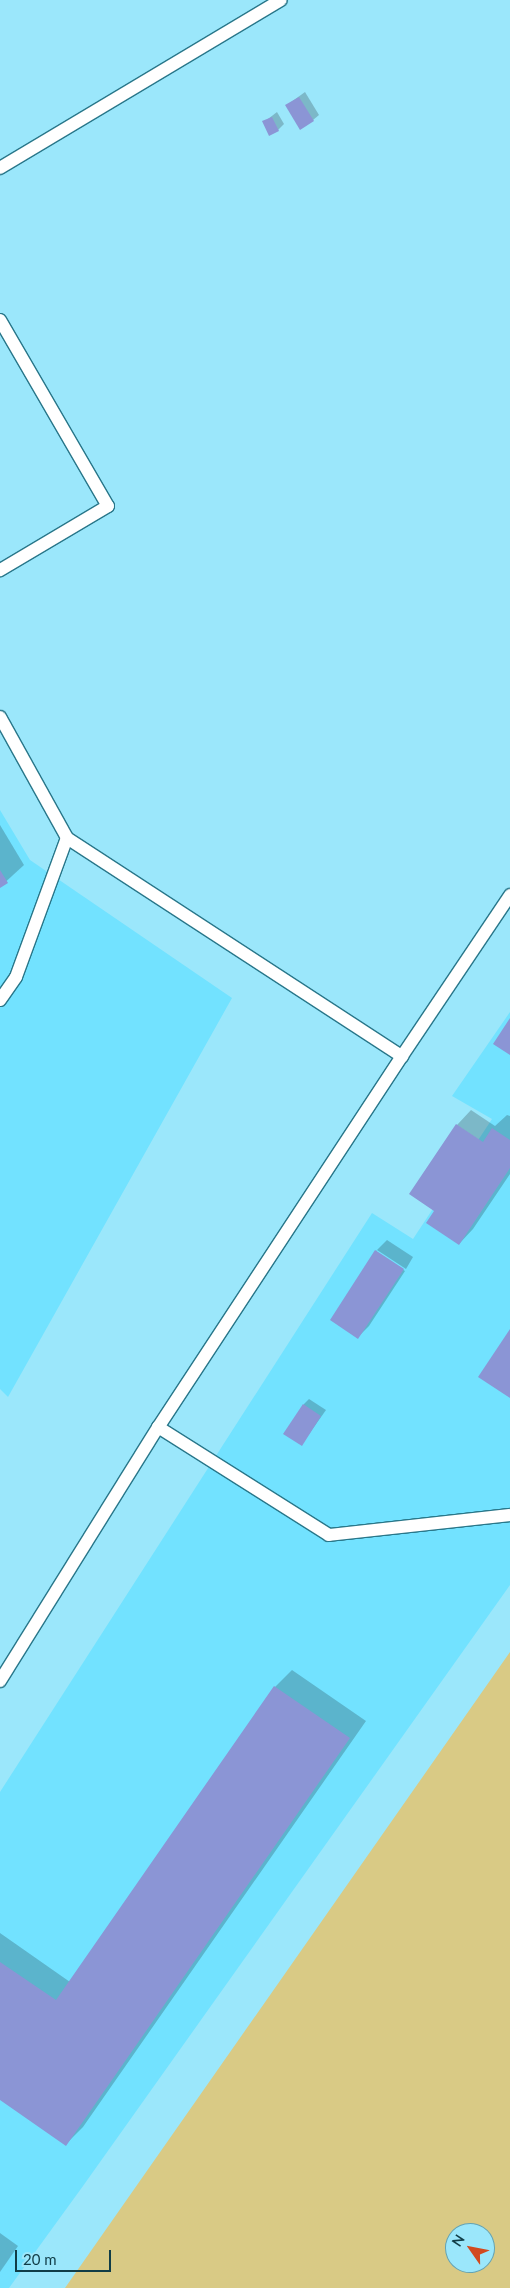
<!DOCTYPE html>
<html>
<head>
<meta charset="utf-8">
<style>
	body { margin:0 }
	#map { position:relative; width:510px; height:2288px; overflow:hidden; background:#9be7fb; font-family:Lato,sans-serif }
	div>[style] { position:absolute }
	.built>* { inset:0; background:#72e2ff }
	.green>* { inset:0; background:#d9ca85 }
	.shadow>* { inset:0; background:#0003 }
	.building>* { inset:0; background:#8b95d5 }
	.roads { filter:drop-shadow(1px 0 #29778a) drop-shadow(-1px 0 #29778a) drop-shadow(0 1px #29778a) drop-shadow(0 -1px #29778a) }
	.lane>* { height:12px; margin:-6px; padding:0 6px; transform-origin:6px; border-radius:6px; background:#fff }
	span { translate:-50% -50%; white-space:nowrap; text-align:center; line-height:1.15; -webkit-text-stroke:4.5px #9be7fb; paint-order:stroke }
	.north { position:absolute; left:445px; top:2223px; width:50px; height:50px; box-sizing:border-box; background:#9be7fb; border:1px solid #64a3b3; border-radius:50%; rotate:303deg; font-size:14px; font-weight:700; line-height:20px; text-align:center; color:#113d47 }
	.north::after { content:''; display:block; margin:auto; width:18px; height:22px; background:#d24a1f; clip-path:polygon(50% 0,100% 100%,50% 72%,0 100%) }
	.scale { position:absolute; left:15px; top:2250px; width:96px; height:22px; box-sizing:border-box; border:2px solid #113d47; border-top:0; padding-left:6px; font-size:15px; line-height:18px; white-space:nowrap; color:#113d47; -webkit-text-stroke:4px #9be7fb; paint-order:stroke }
</style>
</head>
<body>
<div id="map">
	<div class="built">
		<i style="clip-path:polygon(0 810px,30px 860px,232px 998px,8px 1397px,0 1389px)"></i>
		<i style="clip-path:polygon(510px 1012px,510px 1585px,83px 2186px,9px 2288px,0 2288px,0 1792px,372px 1213px,413px 1239px,492px 1119px,452px 1096px)"></i>
	</div>
	<div class="green">
		<i style="clip-path:polygon(evenodd,510px 1652px,510px 2288px,65px 2288px,510px 1652px,455px 2233px,485px 2233px,485px 2263px,455px 2263px,455px 2233px)"></i>
	</div>
	<div class="shadow">
		<i style="clip-path:polygon(305px 92px,319px 115px,313px 120px,287px 105px)"></i>
		<i style="clip-path:polygon(277px 112px,284px 124px,278px 130px,264px 122px)"></i>
		<i style="clip-path:polygon(0 825px,24px 865px,0 887px)"></i>
		<i style="clip-path:polygon(471px 1110px,495px 1126px,507px 1115px,510px 1116px,510px 1174px,473px 1229px,459px 1244px,436px 1210px,457px 1125px)"></i>
		<i style="clip-path:polygon(387px 1240px,413px 1257px,406px 1269px,377px 1250px)"></i>
		<i style="clip-path:polygon(377px 1250px,377px 1253px,405px 1271px,369px 1326px,358px 1337px,331px 1320px)"></i>
		<i style="clip-path:polygon(309px 1399px,326px 1410px,302px 1444px,304px 1404px)"></i>
		<i style="clip-path:polygon(292px 1670px,366px 1721px,83px 2127px,66px 2144px,0 2098px,0 1933px,70px 1982px,275px 1687px)"></i>
		<i style="clip-path:polygon(0 2233px,18px 2246px,0 2272px)"></i>
	</div>
	<div class="building">
		<i style="clip-path:polygon(299px 97px,314px 121px,300px 130px,285px 105px)"></i>
		<i style="clip-path:polygon(272px 117px,279px 131px,269px 136px,262px 121px)"></i>
		<i style="clip-path:polygon(0 870px,8px 883px,0 888px)"></i>
		<i style="clip-path:polygon(510px 1018px,510px 1055px,493px 1044px)"></i>
		<i style="clip-path:polygon(456px 1124px,483px 1142px,492px 1128px,510px 1140px,510px 1168px,459px 1245px,426px 1223px,434px 1211px,409px 1194px)"></i>
		<i style="clip-path:polygon(375px 1250px,404px 1269px,358px 1339px,330px 1320px)"></i>
		<i style="clip-path:polygon(510px 1329px,510px 1398px,478px 1377px)"></i>
		<i style="clip-path:polygon(303px 1404px,321px 1416px,302px 1446px,283px 1434px)"></i>
		<i style="clip-path:polygon(274px 1686px,350px 1738px,66px 2146px,0 2100px,0 1962px,56px 2000px)"></i>
	</div>
	<div class="roads">
		<div class="lane">
			<i style="left:0;top:168px;width:327px;rotate:-30.9deg"></i>
			<i style="left:0;top:320px;width:215px;rotate:59.9deg"></i>
			<i style="left:108px;top:506px;width:126px;rotate:149.3deg"></i>
			<i style="left:0;top:717px;width:138px;rotate:61deg"></i>
			<i style="left:67px;top:838px;width:400px;rotate:33.1deg"></i>
			<i style="left:402px;top:1056px;width:444px;rotate:123.3deg"></i>
			<i style="left:158px;top:1427px;width:202px;rotate:32.3deg"></i>
			<i style="left:329px;top:1535px;width:182px;rotate:-6.3deg"></i>
			<i style="left:0;top:1000px;width:28px;rotate:-55deg"></i>
			<i style="left:16px;top:977px;width:148px;rotate:-69.9deg"></i>
			<i style="left:402px;top:1056px;width:194px;rotate:-56.1deg"></i>
			<i style="left:0;top:1681px;width:299px;rotate:-58.1deg"></i>
		</div>
	</div>
	<div class="north">N</div>
	<div class="scale">20 m</div>
</div>
</body>
</html>
